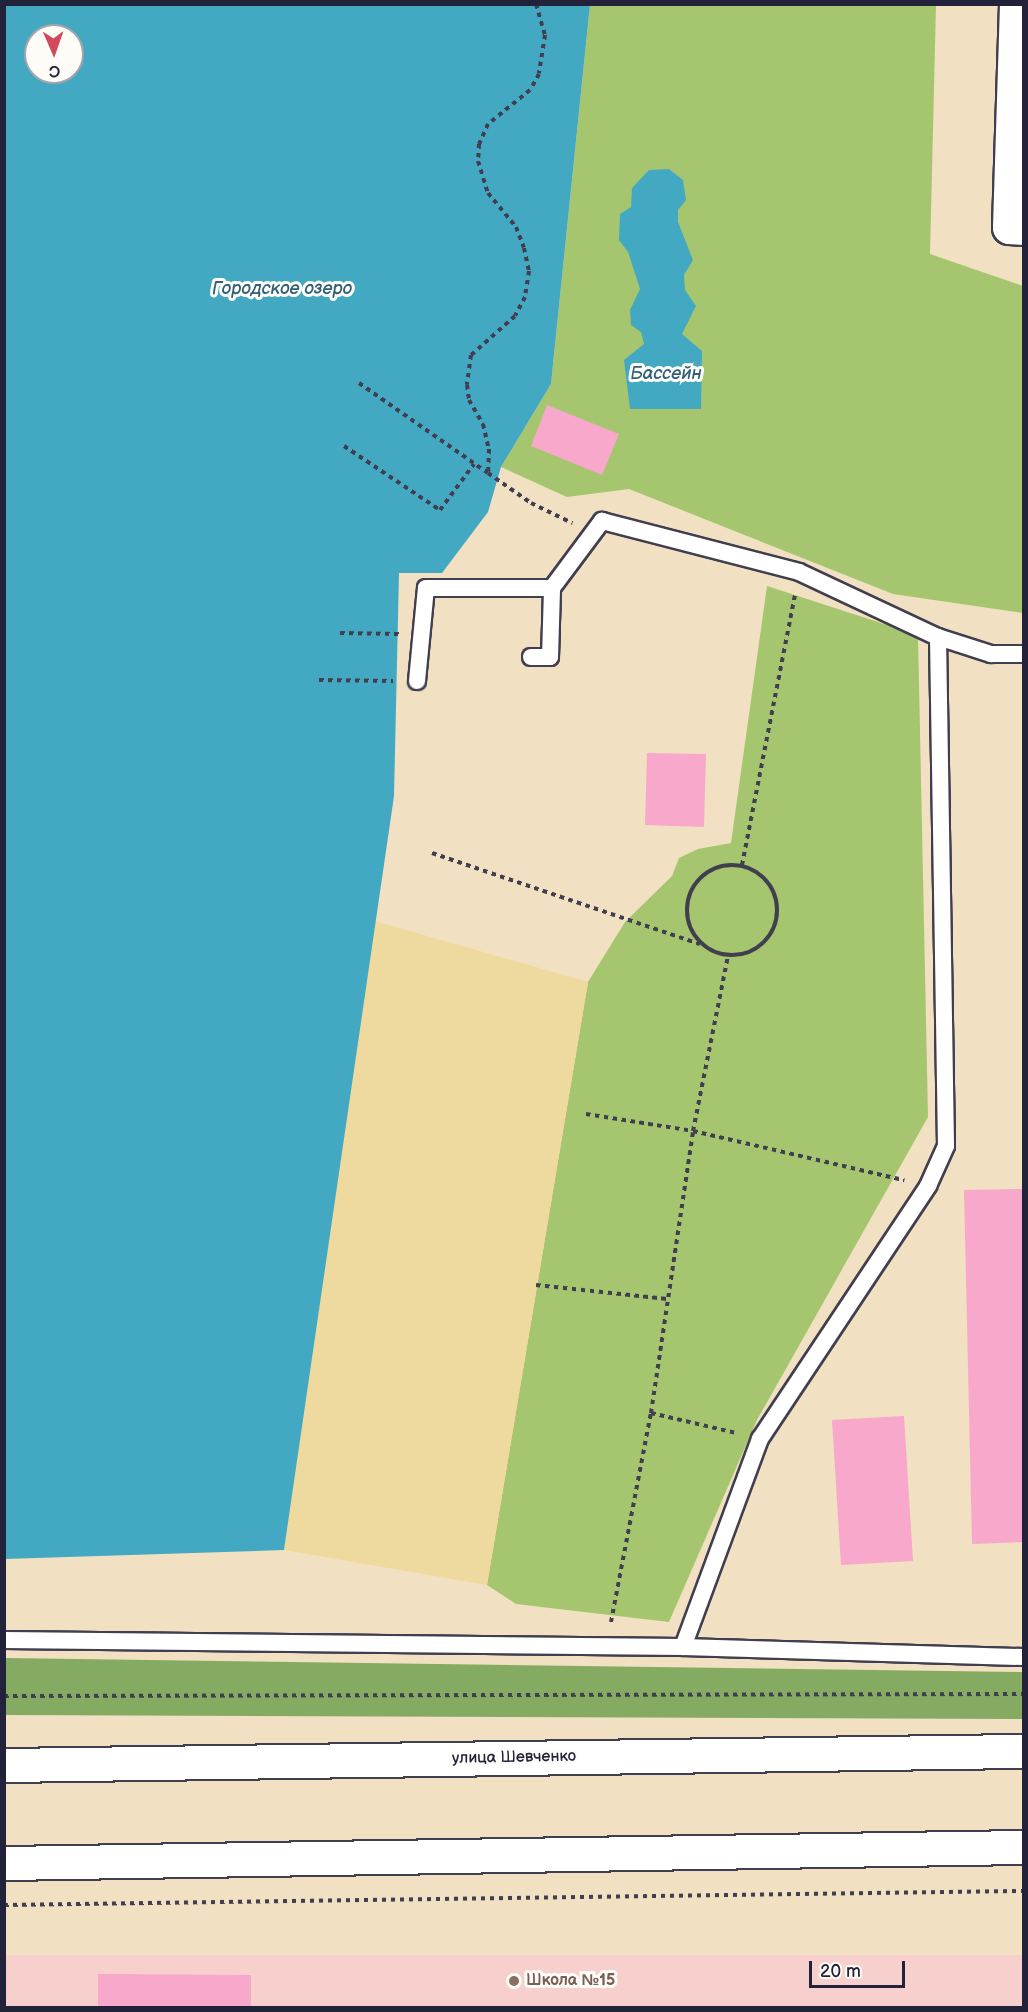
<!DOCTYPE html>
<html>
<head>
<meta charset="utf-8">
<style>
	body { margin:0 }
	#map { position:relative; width:1028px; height:2012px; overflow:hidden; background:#f1e0c1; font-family:"Balsamiq Sans",sans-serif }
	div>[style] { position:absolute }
	.built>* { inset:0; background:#f7d0ce }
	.green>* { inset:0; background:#a5c66e }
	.forest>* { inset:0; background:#84ab61 }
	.sand>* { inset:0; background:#eeda9e }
	.water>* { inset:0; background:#43a9c3 }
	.building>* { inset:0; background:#f7a8cb }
	.path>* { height:4px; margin-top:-2px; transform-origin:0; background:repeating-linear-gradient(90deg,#413e4f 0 4.5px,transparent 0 9px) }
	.path>.ring { margin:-2px; padding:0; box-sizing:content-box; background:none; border:4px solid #413e4f; border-radius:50% }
	.roads { filter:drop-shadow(2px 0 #413e4f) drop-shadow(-2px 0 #413e4f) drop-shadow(0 2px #413e4f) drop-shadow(0 -2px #413e4f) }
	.lane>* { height:16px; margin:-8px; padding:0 8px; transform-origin:8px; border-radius:8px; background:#fff }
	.street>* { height:33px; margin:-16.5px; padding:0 16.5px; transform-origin:16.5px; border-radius:16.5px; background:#fff }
	.primary>* { height:33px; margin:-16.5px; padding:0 16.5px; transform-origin:16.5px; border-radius:16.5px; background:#fff }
	.dots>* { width:16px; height:16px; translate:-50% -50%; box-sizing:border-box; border:3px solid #fdfcf7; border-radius:50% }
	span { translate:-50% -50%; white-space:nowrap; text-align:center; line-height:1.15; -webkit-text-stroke:6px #fdfcf7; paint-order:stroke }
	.street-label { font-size:16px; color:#22223b }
	.education-label { font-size:16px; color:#785e54; font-weight:700 }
	.left { translate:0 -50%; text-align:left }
	.water-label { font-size:18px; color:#315f78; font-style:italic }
	.frame { position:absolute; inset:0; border:6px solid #22223b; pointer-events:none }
	.north { position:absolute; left:24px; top:24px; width:60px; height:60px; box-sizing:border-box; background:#fdfcf7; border:2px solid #a5a5ac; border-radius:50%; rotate:178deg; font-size:16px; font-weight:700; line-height:24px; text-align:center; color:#22223b }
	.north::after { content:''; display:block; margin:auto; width:21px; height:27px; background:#d1495b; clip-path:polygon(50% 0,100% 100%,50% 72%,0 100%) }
	.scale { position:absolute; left:809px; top:1961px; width:96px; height:27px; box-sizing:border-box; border:3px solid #22223b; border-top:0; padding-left:8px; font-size:18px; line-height:21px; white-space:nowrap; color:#22223b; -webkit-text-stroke:4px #fdfcf7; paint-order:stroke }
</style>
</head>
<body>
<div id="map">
	<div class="built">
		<i style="clip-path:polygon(4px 1955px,1023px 1955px,1023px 2007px,5px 2007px)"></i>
	</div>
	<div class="green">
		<i style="clip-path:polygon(590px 5px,936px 5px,930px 254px,1023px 286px,1023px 613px,893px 594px,629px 489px,567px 497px,501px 467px,551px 384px)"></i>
		<i style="clip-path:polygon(767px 586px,918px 635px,928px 1117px,757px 1420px,669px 1622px,516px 1604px,487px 1585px,588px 982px,625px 922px,672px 876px,679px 858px,698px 849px,731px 843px)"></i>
	</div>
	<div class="forest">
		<i style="clip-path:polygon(5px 1658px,1023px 1672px,1023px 1719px,5px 1715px)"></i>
	</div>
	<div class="sand">
		<i style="clip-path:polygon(375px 921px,588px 982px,487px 1585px,284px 1550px)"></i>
	</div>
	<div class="water">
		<i style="clip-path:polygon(evenodd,4px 5px,590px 5px,551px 384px,501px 467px,488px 512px,442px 573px,399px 573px,394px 796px,284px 1550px,5px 1559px,4px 5px,36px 36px,72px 36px,72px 72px,36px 72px,36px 36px)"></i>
		<i style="clip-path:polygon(669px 169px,683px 180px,686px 200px,678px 210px,678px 222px,693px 260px,684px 275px,685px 290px,696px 306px,682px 334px,702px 351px,701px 409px,630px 409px,624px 360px,644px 344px,641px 332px,631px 325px,630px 310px,640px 289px,628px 252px,619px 240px,620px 214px,631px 207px,632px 188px,649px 170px)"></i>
	</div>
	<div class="building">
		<i style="clip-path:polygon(547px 405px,619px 434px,602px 475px,531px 446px)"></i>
		<i style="clip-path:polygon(647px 753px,706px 754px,704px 827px,645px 825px)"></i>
		<i style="clip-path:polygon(1023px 1189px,1024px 1542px,972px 1544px,964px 1190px)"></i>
		<i style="clip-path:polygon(904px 1416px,913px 1561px,841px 1565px,832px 1420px)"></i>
		<i style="clip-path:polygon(98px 1974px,251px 1975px,251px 2008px,98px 2008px)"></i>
	</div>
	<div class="path">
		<i style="left:536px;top:4px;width:32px;rotate:74deg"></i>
		<i style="left:545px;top:35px;width:39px;rotate:99deg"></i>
		<i style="left:539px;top:74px;width:18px;rotate:119deg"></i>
		<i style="left:530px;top:90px;width:54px;rotate:141deg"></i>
		<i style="left:488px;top:124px;width:22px;rotate:114deg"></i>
		<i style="left:479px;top:144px;width:17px;rotate:93deg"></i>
		<i style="left:478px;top:161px;width:34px;rotate:73deg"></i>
		<i style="left:488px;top:193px;width:44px;rotate:50.5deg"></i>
		<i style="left:516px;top:227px;width:22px;rotate:69deg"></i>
		<i style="left:524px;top:248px;width:24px;rotate:78deg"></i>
		<i style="left:529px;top:271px;width:26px;rotate:99deg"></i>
		<i style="left:525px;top:297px;width:21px;rotate:118deg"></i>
		<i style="left:515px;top:316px;width:59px;rotate:138.4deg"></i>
		<i style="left:471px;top:355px;width:30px;rotate:98deg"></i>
		<i style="left:467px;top:385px;width:15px;rotate:82deg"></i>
		<i style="left:469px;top:400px;width:28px;rotate:60deg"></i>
		<i style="left:483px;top:424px;width:26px;rotate:77deg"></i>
		<i style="left:489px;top:449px;width:24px;rotate:92deg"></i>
		<i style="left:488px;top:473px;width:52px;rotate:34.9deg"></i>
		<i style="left:531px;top:503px;width:46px;rotate:26deg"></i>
		<i style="left:359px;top:383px;width:157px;rotate:34.9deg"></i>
		<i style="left:344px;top:446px;width:115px;rotate:33.7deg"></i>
		<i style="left:440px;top:510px;width:57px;rotate:-53.5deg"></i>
		<i style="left:340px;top:633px;width:59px;rotate:1deg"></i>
		<i style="left:319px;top:680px;width:74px;rotate:0.8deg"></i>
		<i style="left:432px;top:853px;width:283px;rotate:18.8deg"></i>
		<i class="ring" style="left:687px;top:865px;width:86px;height:86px"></i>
		<i style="left:742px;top:865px;width:275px;rotate:-78.9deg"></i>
		<i style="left:586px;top:1114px;width:108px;rotate:9deg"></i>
		<i style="left:693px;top:1131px;width:217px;rotate:13.1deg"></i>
		<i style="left:536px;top:1285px;width:132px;rotate:6.1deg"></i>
		<i style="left:651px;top:1413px;width:87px;rotate:13.2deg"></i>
		<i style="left:611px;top:1622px;width:213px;rotate:-79.2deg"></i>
		<i style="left:651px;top:1413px;width:285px;rotate:-81.5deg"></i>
		<i style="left:693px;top:1131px;width:178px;rotate:-78.7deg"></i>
		<i style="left:4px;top:1696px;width:1020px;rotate:-0.11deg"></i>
		<i style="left:4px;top:1905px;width:1020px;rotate:-0.79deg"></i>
	</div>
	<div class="roads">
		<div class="lane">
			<i style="left:531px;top:657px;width:19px"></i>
			<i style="left:550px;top:657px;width:69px;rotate:-88.3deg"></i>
			<i style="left:552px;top:588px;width:84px;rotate:-53.3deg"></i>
			<i style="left:602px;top:521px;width:203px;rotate:14.5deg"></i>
			<i style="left:799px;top:572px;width:153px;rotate:25.1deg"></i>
			<i style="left:938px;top:637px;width:56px;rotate:17.8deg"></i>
			<i style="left:991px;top:654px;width:33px"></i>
			<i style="left:417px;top:681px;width:93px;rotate:-84.5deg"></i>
			<i style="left:426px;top:588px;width:126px"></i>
			<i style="left:4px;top:1640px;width:679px;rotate:0.59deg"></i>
			<i style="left:683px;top:1647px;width:341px;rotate:1.7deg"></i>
			<i style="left:683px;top:1647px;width:222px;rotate:-69.7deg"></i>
			<i style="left:760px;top:1439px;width:304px;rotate:-56.4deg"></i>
			<i style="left:928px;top:1186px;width:44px;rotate:-65.8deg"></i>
			<i style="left:946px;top:1146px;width:509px;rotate:-90.9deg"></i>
		</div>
		<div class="street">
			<i style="left:1016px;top:4px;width:223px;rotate:91.8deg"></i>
			<i style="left:1009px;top:227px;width:15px;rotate:4deg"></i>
			<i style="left:4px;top:1863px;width:1020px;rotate:-0.9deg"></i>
		</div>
		<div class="primary">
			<i style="left:4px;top:1765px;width:1020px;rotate:-0.79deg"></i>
		</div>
	</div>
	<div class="dots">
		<i style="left:514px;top:1981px;background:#8d6e63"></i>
	</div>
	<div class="street-label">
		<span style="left:514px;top:1758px;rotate:-1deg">улица Шевченко</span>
	</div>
	<div class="education-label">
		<span class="left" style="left:526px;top:1981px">Школа №15</span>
	</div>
	<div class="water-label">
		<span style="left:282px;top:289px">Городское озеро</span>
		<span style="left:666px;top:374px">Бассейн</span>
	</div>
	<div class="frame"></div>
	<div class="north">С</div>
	<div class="scale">20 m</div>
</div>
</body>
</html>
